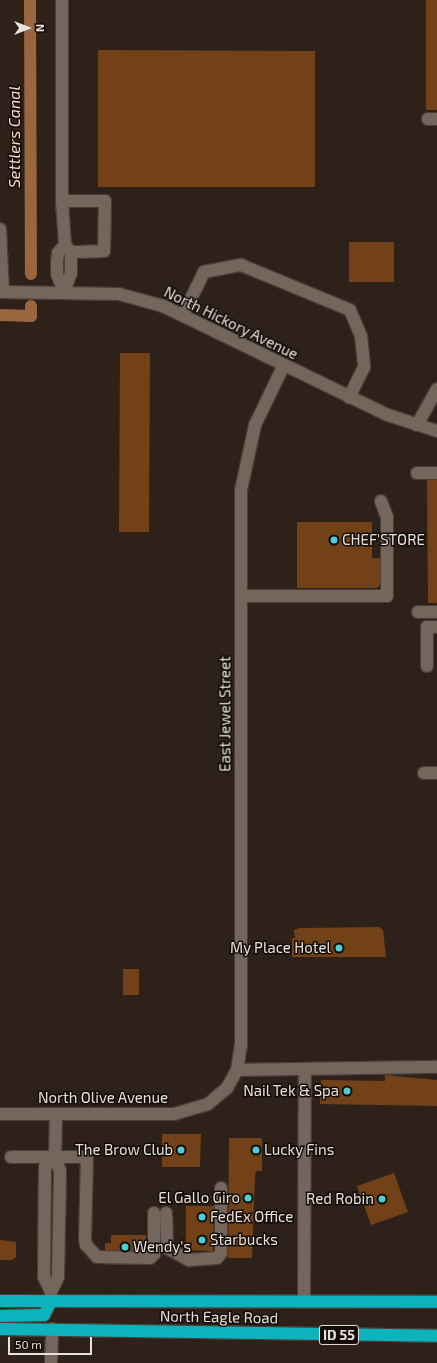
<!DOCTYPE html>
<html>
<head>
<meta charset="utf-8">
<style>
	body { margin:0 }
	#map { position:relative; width:437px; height:1363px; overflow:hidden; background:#2d2119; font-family:"Exo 2",sans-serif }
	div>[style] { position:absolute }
	.canal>* { height:12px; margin:-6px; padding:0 6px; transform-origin:6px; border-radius:6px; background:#9b663e }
	.building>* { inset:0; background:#734118 }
	.roads { filter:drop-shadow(1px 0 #483e38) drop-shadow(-1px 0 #483e38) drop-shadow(0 1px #483e38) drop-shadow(0 -1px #483e38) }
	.minor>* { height:12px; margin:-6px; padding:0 6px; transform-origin:6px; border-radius:6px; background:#74665c }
	.highway>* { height:12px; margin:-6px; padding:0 6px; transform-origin:6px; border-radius:6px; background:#0cb3bc }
	.dots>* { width:11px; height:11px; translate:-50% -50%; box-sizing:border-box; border:2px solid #110c08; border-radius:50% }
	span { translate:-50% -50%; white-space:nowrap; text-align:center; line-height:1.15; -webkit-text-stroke:3px #110c08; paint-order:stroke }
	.shield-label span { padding:1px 3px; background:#110c08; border:1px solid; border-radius:3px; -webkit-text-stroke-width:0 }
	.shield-label { font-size:14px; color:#e9e1db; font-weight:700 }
	.street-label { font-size:15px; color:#e9e1db }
	.poi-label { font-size:15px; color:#e9e1db }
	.left { translate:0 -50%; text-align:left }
	.right { translate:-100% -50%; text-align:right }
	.water-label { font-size:16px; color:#fddcc6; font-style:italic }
	.north { position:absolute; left:8px; top:8px; width:40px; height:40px; -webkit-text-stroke:3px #110c08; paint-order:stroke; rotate:90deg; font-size:11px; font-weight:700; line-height:16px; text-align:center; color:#e9e1db }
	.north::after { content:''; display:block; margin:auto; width:14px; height:18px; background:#e9e1db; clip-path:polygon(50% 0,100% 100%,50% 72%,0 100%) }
	.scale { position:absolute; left:8px; top:1337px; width:84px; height:18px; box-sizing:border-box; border:2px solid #e9e1db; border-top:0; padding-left:5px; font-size:12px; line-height:14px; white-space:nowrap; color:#e9e1db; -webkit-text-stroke:3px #110c08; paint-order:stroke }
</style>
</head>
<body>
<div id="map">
	<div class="canal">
		<i style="left:30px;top:0;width:274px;rotate:89.8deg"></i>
		<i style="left:0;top:315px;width:31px;rotate:2deg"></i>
		<i style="left:31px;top:316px;width:10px;rotate:-90deg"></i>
	</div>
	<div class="building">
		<i style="clip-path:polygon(426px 0,437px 0,437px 110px,426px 110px)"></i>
		<i style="clip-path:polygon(98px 50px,315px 51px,315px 187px,98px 187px)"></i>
		<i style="clip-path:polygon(349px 242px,394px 242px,394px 282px,349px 282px)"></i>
		<i style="clip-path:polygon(120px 353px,150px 353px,149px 532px,119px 532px)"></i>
		<i style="clip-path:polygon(427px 480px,437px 480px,437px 603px,428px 603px)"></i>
		<i style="clip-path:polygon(297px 522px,372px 522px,372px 558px,380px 558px,380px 585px,377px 588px,297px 588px)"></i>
		<i style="clip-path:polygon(379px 927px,383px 930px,386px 957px,292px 957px,292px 938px,295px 938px,294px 930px,299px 928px)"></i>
		<i style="clip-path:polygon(123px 969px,139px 969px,139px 995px,123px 995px)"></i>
		<i style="clip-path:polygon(385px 1075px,437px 1080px,437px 1106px,320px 1104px,321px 1080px,385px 1081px)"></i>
		<i style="clip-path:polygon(162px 1134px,201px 1134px,200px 1167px,162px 1167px)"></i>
		<i style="clip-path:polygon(229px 1138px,262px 1138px,262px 1171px,256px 1171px,255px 1176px,252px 1258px,228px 1258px)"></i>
		<i style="clip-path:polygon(394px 1173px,408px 1212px,371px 1225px,357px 1186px)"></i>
		<i style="clip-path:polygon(186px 1206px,214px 1206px,213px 1251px,186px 1250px)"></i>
		<i style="clip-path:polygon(111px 1235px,146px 1235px,145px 1250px,105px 1250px,105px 1243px,111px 1243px)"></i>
		<i style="clip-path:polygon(0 1240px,16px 1242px,16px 1257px,12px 1260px,0 1260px)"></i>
	</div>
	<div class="roads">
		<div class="minor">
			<i style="left:62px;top:0;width:201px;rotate:90deg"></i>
			<i style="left:62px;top:201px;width:43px"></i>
			<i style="left:105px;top:201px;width:50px;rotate:91.1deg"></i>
			<i style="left:104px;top:251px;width:33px;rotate:178deg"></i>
			<i style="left:428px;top:119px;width:9px"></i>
			<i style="left:62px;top:201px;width:44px;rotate:86.1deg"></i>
			<i style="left:0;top:229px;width:63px;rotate:87.3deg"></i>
			<i style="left:65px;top:245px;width:9px;rotate:49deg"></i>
			<i style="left:71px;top:252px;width:21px;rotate:90deg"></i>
			<i style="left:71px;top:273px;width:20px;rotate:110deg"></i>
			<i style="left:64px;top:292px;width:19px;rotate:-111deg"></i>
			<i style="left:57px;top:274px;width:11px;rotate:-90deg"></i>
			<i style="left:57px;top:263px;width:10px;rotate:-84deg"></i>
			<i style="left:58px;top:253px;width:11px;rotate:-49deg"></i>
			<i style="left:0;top:292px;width:119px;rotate:1deg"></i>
			<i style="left:119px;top:294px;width:46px;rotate:15.3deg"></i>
			<i style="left:163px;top:306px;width:247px;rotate:25.9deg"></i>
			<i style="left:385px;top:414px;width:55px;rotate:18.1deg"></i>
			<i style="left:183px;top:315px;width:48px;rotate:-64deg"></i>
			<i style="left:204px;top:272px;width:38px;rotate:-11deg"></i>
			<i style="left:241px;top:265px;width:118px;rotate:22.4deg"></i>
			<i style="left:350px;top:310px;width:28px;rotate:67deg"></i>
			<i style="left:361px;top:336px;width:31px;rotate:84deg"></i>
			<i style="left:364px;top:367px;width:34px;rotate:116deg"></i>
			<i style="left:417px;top:425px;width:41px;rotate:-60.9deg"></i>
			<i style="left:417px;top:473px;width:20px"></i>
			<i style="left:241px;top:596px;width:146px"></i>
			<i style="left:387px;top:596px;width:79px;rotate:-90deg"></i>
			<i style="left:387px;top:517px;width:17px;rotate:-111deg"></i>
			<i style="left:418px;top:612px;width:19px"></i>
			<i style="left:427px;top:666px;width:39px;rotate:-90deg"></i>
			<i style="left:427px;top:627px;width:10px"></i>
			<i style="left:424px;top:773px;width:13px"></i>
			<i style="left:237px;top:1070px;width:200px;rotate:-0.9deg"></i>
			<i style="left:0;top:1114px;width:174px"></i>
			<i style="left:174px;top:1114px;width:35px;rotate:-16deg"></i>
			<i style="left:208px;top:1104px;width:25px;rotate:-40deg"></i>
			<i style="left:227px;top:1088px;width:21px;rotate:-61deg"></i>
			<i style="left:237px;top:1070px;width:25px;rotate:-81deg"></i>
			<i style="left:241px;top:1045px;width:555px;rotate:-90deg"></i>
			<i style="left:241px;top:490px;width:66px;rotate:-77.8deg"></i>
			<i style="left:255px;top:425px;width:64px;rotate:-64.2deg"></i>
			<i style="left:11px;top:1157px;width:76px"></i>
			<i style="left:87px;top:1157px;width:82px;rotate:91.4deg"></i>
			<i style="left:85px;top:1239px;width:6px;rotate:81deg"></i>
			<i style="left:86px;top:1245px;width:16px;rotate:47deg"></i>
			<i style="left:97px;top:1257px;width:53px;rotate:1.1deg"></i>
			<i style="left:150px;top:1258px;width:6px;rotate:-45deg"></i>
			<i style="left:154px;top:1254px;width:41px;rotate:-90deg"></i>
			<i style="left:166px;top:1213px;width:35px;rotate:88deg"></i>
			<i style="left:167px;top:1248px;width:25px;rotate:29deg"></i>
			<i style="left:189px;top:1260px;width:28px;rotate:-4deg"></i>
			<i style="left:217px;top:1258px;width:6px;rotate:-51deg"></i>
			<i style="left:221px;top:1253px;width:65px;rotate:-90deg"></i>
			<i style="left:51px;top:1292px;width:17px;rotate:-115deg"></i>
			<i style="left:44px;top:1277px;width:110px;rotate:-89.5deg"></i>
			<i style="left:45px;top:1167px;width:14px;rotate:-45deg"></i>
			<i style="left:51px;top:1301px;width:9px;rotate:-90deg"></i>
			<i style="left:51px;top:1292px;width:17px;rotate:-65deg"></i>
			<i style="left:58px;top:1277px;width:106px;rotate:-88.9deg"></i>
			<i style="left:60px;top:1171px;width:15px;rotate:-110deg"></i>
			<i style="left:55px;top:1157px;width:42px;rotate:-88.6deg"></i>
			<i style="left:304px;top:1301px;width:232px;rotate:-89.8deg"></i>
			<i style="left:51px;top:1363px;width:34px;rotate:-88deg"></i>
		</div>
		<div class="highway">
			<i style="left:0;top:1301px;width:437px;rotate:0.1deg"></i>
			<i style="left:0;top:1316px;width:44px;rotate:-1.3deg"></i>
			<i style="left:44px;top:1315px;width:16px;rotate:-63deg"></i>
			<i style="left:0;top:1329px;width:437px;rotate:0.9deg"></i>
		</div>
	</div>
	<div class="dots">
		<i style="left:334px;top:540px;background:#51ccd4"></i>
		<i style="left:339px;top:948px;background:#51ccd4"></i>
		<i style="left:347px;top:1091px;background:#51ccd4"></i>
		<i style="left:181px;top:1150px;background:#51ccd4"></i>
		<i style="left:256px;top:1150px;background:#51ccd4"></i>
		<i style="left:248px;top:1198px;background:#51ccd4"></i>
		<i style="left:382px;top:1199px;background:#51ccd4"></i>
		<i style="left:202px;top:1217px;background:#51ccd4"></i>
		<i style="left:202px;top:1240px;background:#51ccd4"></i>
		<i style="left:125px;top:1247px;background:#51ccd4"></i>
	</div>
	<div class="shield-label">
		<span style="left:339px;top:1335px">ID 55</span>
	</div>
	<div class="street-label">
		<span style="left:231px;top:323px;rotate:26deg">North Hickory Avenue</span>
		<span style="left:225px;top:714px;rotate:-90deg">East Jewel Street</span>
		<span style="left:103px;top:1098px">North Olive Avenue</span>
		<span style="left:219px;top:1317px;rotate:1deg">North Eagle Road</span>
	</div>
	<div class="poi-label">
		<span class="left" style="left:342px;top:540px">CHEF'STORE</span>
		<span class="right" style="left:331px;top:948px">My Place Hotel</span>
		<span class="right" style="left:339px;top:1091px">Nail Tek &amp; Spa</span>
		<span class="right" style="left:173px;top:1150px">The Brow Club</span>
		<span class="left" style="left:264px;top:1150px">Lucky Fins</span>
		<span class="right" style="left:240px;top:1198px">El Gallo Giro</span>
		<span class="right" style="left:374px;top:1199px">Red Robin</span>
		<span class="left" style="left:210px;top:1217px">FedEx Office</span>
		<span class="left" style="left:210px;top:1240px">Starbucks</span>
		<span class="left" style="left:133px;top:1247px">Wendy's</span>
	</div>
	<div class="water-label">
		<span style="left:14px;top:137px;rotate:-90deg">Settlers Canal</span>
	</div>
	<div class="north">N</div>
	<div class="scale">50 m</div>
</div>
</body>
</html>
